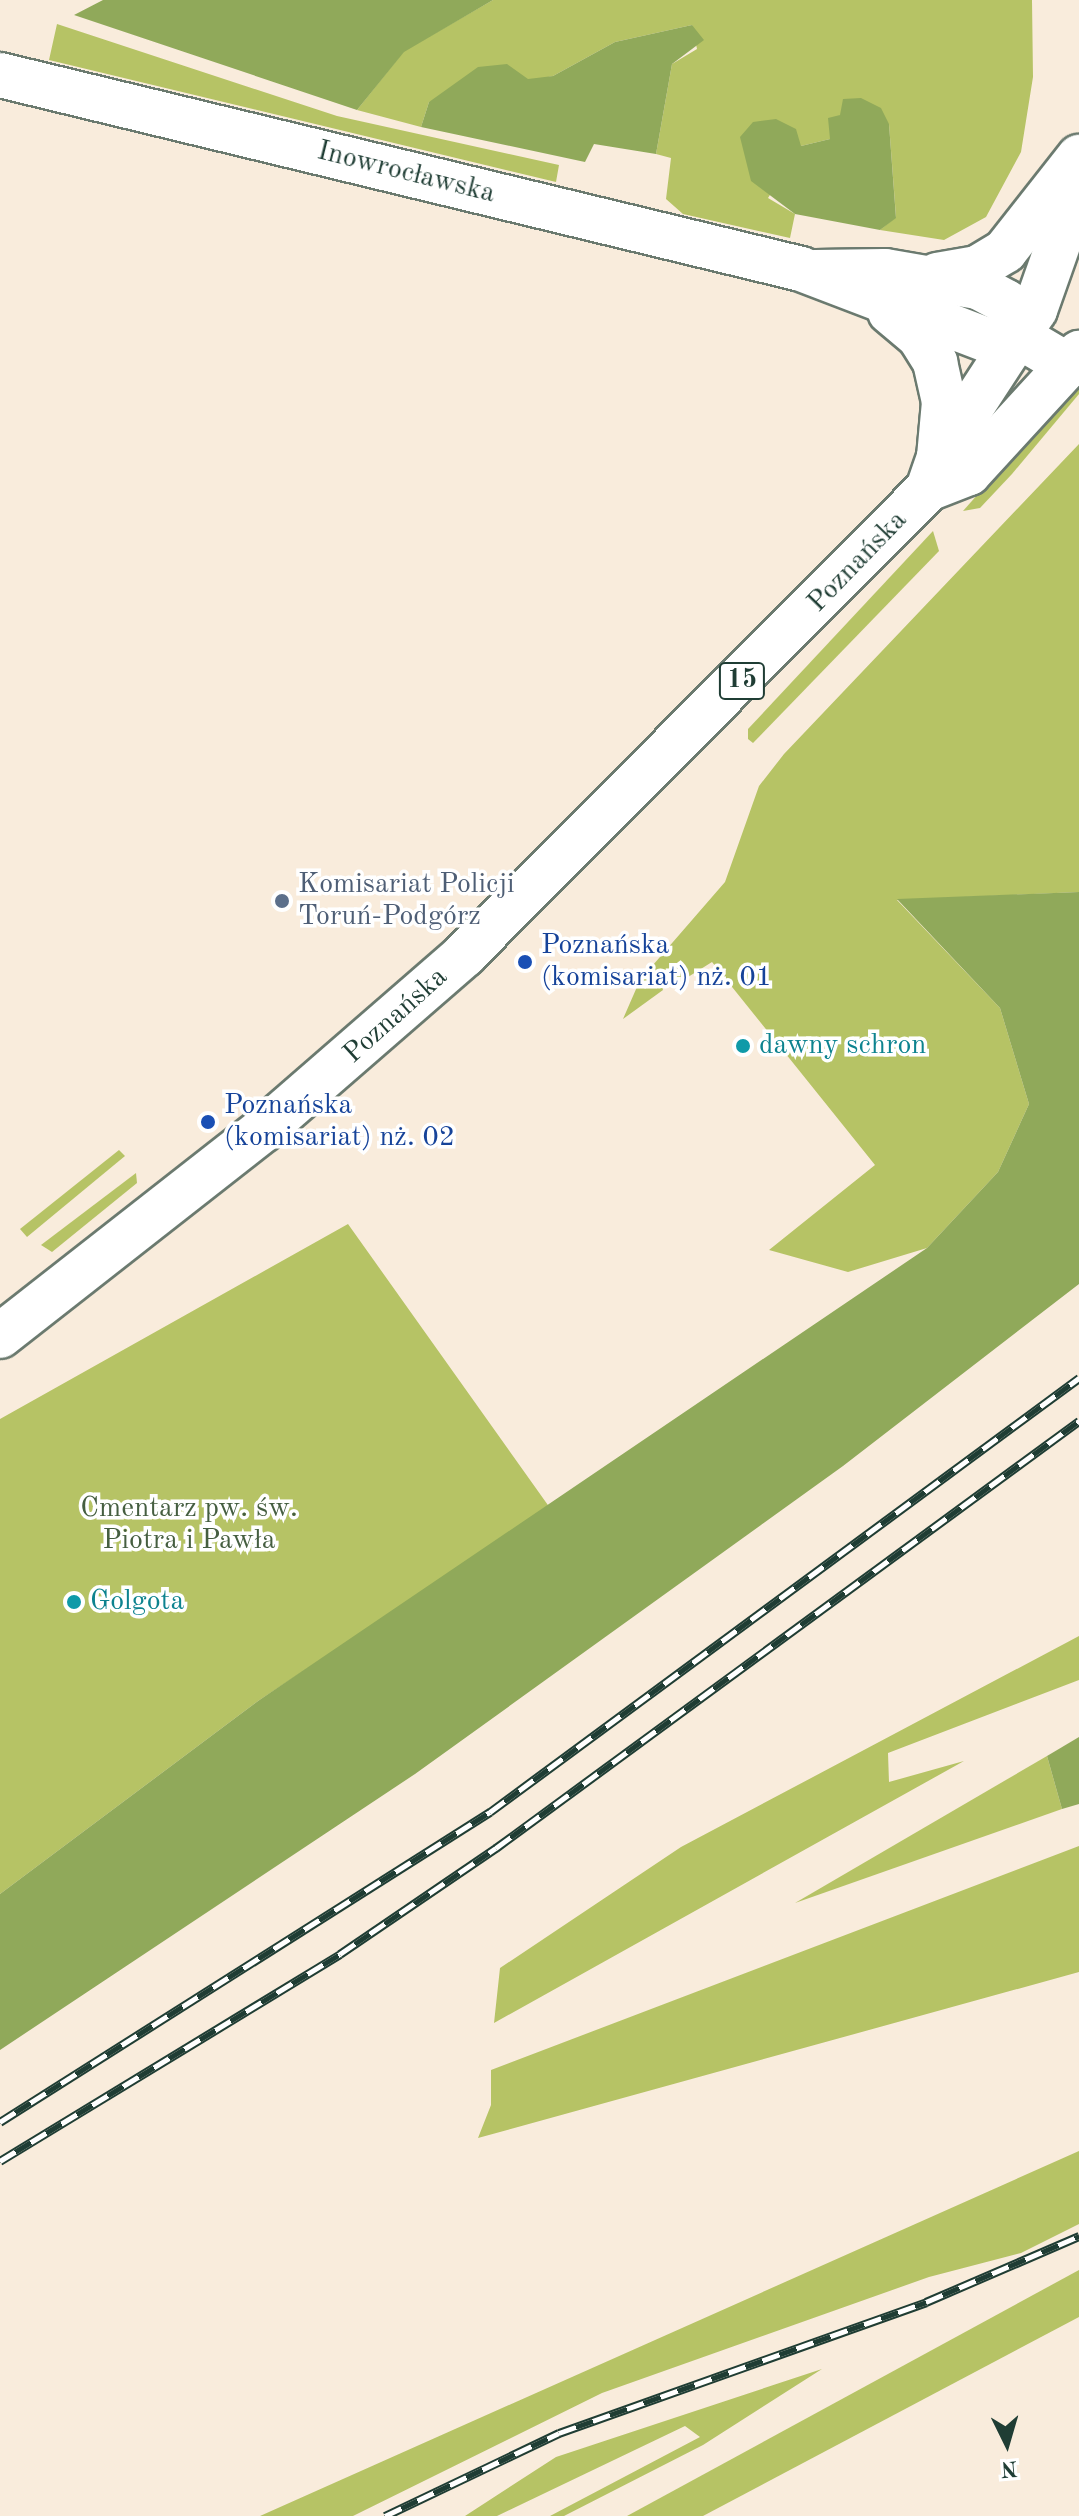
<!DOCTYPE html>
<html>
<head>
<meta charset="utf-8">
<style>
	body { margin:0 }
	#map { position:relative; width:1079px; height:2516px; overflow:hidden; background:#f9ecdc; font-family:"Old Standard TT",serif }
	div>[style] { position:absolute }
	.green>* { inset:0; background:#b6c365 }
	.forest>* { inset:0; background:#90a95a }
	.roads { filter:drop-shadow(2px 0 #6b7a6f) drop-shadow(-2px 0 #6b7a6f) drop-shadow(0 2px #6b7a6f) drop-shadow(0 -2px #6b7a6f) }
	.minor>* { height:44px; margin:-22px; padding:0 22px; transform-origin:22px; border-radius:22px; background:#fff }
	.major>* { height:44px; margin:-22px; padding:0 22px; transform-origin:22px; border-radius:22px; background:#fff }
	.rail>* { height:9px; margin-top:-4.5px; transform-origin:0; background:repeating-linear-gradient(90deg,#fff 0 18px,#1f3d34 0 36px); box-sizing:border-box; border-block:2px solid #1f3d34 }
	.dots>* { width:22px; height:22px; translate:-50% -50%; box-sizing:border-box; border:4px solid #fff; border-radius:50% }
	span { translate:-50% -50%; white-space:nowrap; text-align:center; line-height:1.15; -webkit-text-stroke:7px #fff; paint-order:stroke }
	.shield-label span { padding:2px 6px; background:#fff; border:2px solid; border-radius:6px; -webkit-text-stroke-width:0 }
	.shield-label { font-size:26px; color:#1f3d34; font-weight:700 }
	.street-label { font-size:28px; color:#1f3d34 }
	.service-label { font-size:28px; color:#4e5e75 }
	.left { translate:0 -50%; text-align:left }
	.transit-label { font-size:28px; color:#164399 }
	.culture-label { font-size:28px; color:#0d838f }
	.park-label { font-size:28px; color:#455e40 }
	.north { position:absolute; left:967px; top:2404px; width:80px; height:80px; -webkit-text-stroke:6px #fff; paint-order:stroke; rotate:175deg; font-size:22px; font-weight:700; line-height:32px; text-align:center; color:#1f3d34 }
	.north::after { content:''; display:block; margin:auto; width:28px; height:36px; background:#1f3d34; clip-path:polygon(50% 0,100% 100%,50% 72%,0 100%) }
</style>
</head>
<body>
<div id="map">
	<div class="green">
		<i style="clip-path:polygon(493px 0,1032px 0,1033px 77px,1021px 152px,986px 217px,944px 240px,880px 230px,896px 217px,889px 124px,840px 115px,830px 139px,801px 146px,768px 198px,795px 214px,790px 238px,683px 214px,666px 199px,671px 158px,656px 154px,672px 64px,697px 49px,692px 25px,615px 42px,553px 76px,429px 102px,421px 127px,357px 110px,404px 51px)"></i>
		<i style="clip-path:polygon(57px 24px,337px 116px,559px 165px,556px 182px,49px 60px)"></i>
		<i style="clip-path:polygon(1079px 380px,1079px 394px,1012px 474px,980px 508px,963px 511px)"></i>
		<i style="clip-path:polygon(1079px 444px,1079px 892px,897px 900px,1000px 1008px,1029px 1104px,998px 1172px,927px 1248px,848px 1272px,769px 1250px,875px 1165px,712px 962px,680px 982px,660px 980px,663px 990px,623px 1019px,640px 980px,725px 882px,759px 786px,784px 754px)"></i>
		<i style="clip-path:polygon(933px 531px,939px 551px,753px 743px,748px 739px,748px 729px)"></i>
		<i style="clip-path:polygon(119px 1150px,125px 1156px,27px 1237px,20px 1229px)"></i>
		<i style="clip-path:polygon(136px 1173px,137px 1183px,52px 1252px,41px 1245px)"></i>
		<i style="clip-path:polygon(348px 1224px,550px 1508px,258px 1701px,0 1894px,0 1419px)"></i>
		<i style="clip-path:polygon(1079px 1636px,1079px 1680px,888px 1753px,889px 1782px,964px 1761px,494px 2023px,500px 1968px,681px 1847px)"></i>
		<i style="clip-path:polygon(1047px 1756px,1062px 1809px,795px 1903px)"></i>
		<i style="clip-path:polygon(1079px 1846px,1079px 1972px,478px 2138px,491px 2105px,491px 2070px)"></i>
		<i style="clip-path:polygon(1079px 2151px,1079px 2224px,1021px 2253px,929px 2277px,602px 2393px,353px 2516px,260px 2516px)"></i>
		<i style="clip-path:polygon(1079px 2270px,1079px 2317px,703px 2516px,627px 2516px)"></i>
		<i style="clip-path:polygon(822px 2369px,703px 2445px,564px 2516px,550px 2516px,700px 2437px,685px 2426px,497px 2516px,465px 2516px,556px 2457px)"></i>
	</div>
	<div class="forest">
		<i style="clip-path:polygon(103px 0,493px 0,404px 52px,357px 110px,74px 15px)"></i>
		<i style="clip-path:polygon(692px 25px,704px 40px,672px 64px,656px 154px,594px 144px,585px 162px,421px 127px,429px 102px,478px 67px,507px 64px,528px 79px,553px 76px,615px 42px)"></i>
		<i style="clip-path:polygon(861px 98px,881px 108px,889px 124px,896px 218px,880px 230px,795px 214px,751px 181px,740px 137px,753px 122px,776px 119px,796px 129px,801px 146px,830px 139px,828px 118px,840px 115px,843px 99px)"></i>
		<i style="clip-path:polygon(1079px 892px,1079px 1284px,843px 1466px,415px 1774px,0 2050px,0 1894px,258px 1701px,927px 1248px,998px 1172px,1029px 1104px,1000px 1008px,897px 899px)"></i>
		<i style="clip-path:polygon(1079px 1737px,1079px 1804px,1062px 1809px,1047px 1756px)"></i>
	</div>
	<div class="roads">
		<div class="minor">
			<i style="left:0;top:75px;width:824px;rotate:13.61deg"></i>
			<i style="left:801px;top:269px;width:199px;rotate:20.9deg"></i>
			<i style="left:987px;top:340px;width:33px;rotate:-5deg"></i>
			<i style="left:1020px;top:337px;width:57px;rotate:30.6deg"></i>
			<i style="left:815px;top:272px;width:70px;rotate:-0.8deg"></i>
			<i style="left:885px;top:271px;width:94px;rotate:9.8deg"></i>
			<i style="left:978px;top:287px;width:32px;rotate:28deg"></i>
			<i style="left:1006px;top:302px;width:38px;rotate:68deg"></i>
			<i style="left:937px;top:275px;width:41px;rotate:-9.9deg"></i>
			<i style="left:977px;top:268px;width:33px;rotate:-31deg"></i>
			<i style="left:1005px;top:251px;width:120px;rotate:-51.8deg"></i>
			<i style="left:890px;top:312px;width:38px;rotate:40deg"></i>
			<i style="left:919px;top:336px;width:31px;rotate:58deg"></i>
			<i style="left:935px;top:362px;width:41px;rotate:77.3deg"></i>
			<i style="left:944px;top:402px;width:55px;rotate:95.2deg"></i>
		</div>
		<div class="major">
			<i style="left:928px;top:489px;width:44px;rotate:-21.3deg"></i>
			<i style="left:969px;top:473px;width:163px;rotate:-47.5deg"></i>
			<i style="left:0;top:1336px;width:334px;rotate:-38.1deg"></i>
			<i style="left:263px;top:1130px;width:267px;rotate:-41deg"></i>
			<i style="left:464px;top:955px;width:658px;rotate:-45.12deg"></i>
			<i style="left:928px;top:489px;width:34px;rotate:-71deg"></i>
			<i style="left:939px;top:457px;width:176px;rotate:-56.9deg"></i>
			<i style="left:1035px;top:310px;width:133px;rotate:-70.6deg"></i>
		</div>
	</div>
	<div class="rail">
		<i style="left:0;top:2122px;width:580px;rotate:-32.32deg"></i>
		<i style="left:490px;top:1812px;width:732px;rotate:-36.38deg"></i>
		<i style="left:0;top:2161px;width:398px;rotate:-31.3deg"></i>
		<i style="left:340px;top:1954px;width:189px;rotate:-34.2deg"></i>
		<i style="left:496px;top:1848px;width:723px;rotate:-36.22deg"></i>
		<i style="left:385px;top:2516px;width:193px;rotate:-25.5deg"></i>
		<i style="left:559px;top:2433px;width:390px;rotate:-19.6deg"></i>
		<i style="left:926px;top:2302px;width:167px;rotate:-23.3deg"></i>
	</div>
	<div class="dots">
		<i style="left:282px;top:901px;background:#5c6f8a"></i>
		<i style="left:525px;top:962px;background:#1a4fb4"></i>
		<i style="left:743px;top:1046px;background:#0f9aa8"></i>
		<i style="left:208px;top:1122px;background:#1a4fb4"></i>
		<i style="left:74px;top:1602px;background:#0f9aa8"></i>
	</div>
	<div class="shield-label">
		<span style="left:742px;top:681px">15</span>
	</div>
	<div class="street-label">
		<span style="left:406px;top:173px;rotate:14deg">Inowrocławska</span>
		<span style="left:858px;top:562px;rotate:-46deg">Poznańska</span>
		<span style="left:396px;top:1016px;rotate:-42deg">Poznańska</span>
	</div>
	<div class="service-label">
		<span class="left" style="left:298px;top:901px">Komisariat Policji<br>Toruń-Podgórz</span>
	</div>
	<div class="transit-label">
		<span class="left" style="left:541px;top:962px">Poznańska<br>(komisariat) nż. 01</span>
		<span class="left" style="left:224px;top:1122px">Poznańska<br>(komisariat) nż. 02</span>
	</div>
	<div class="culture-label">
		<span class="left" style="left:759px;top:1046px">dawny schron</span>
		<span class="left" style="left:90px;top:1602px">Golgota</span>
	</div>
	<div class="park-label">
		<span style="left:189px;top:1525px">Cmentarz pw. św.<br>Piotra i Pawła</span>
	</div>
	<div class="north">N</div>
</div>
</body>
</html>
